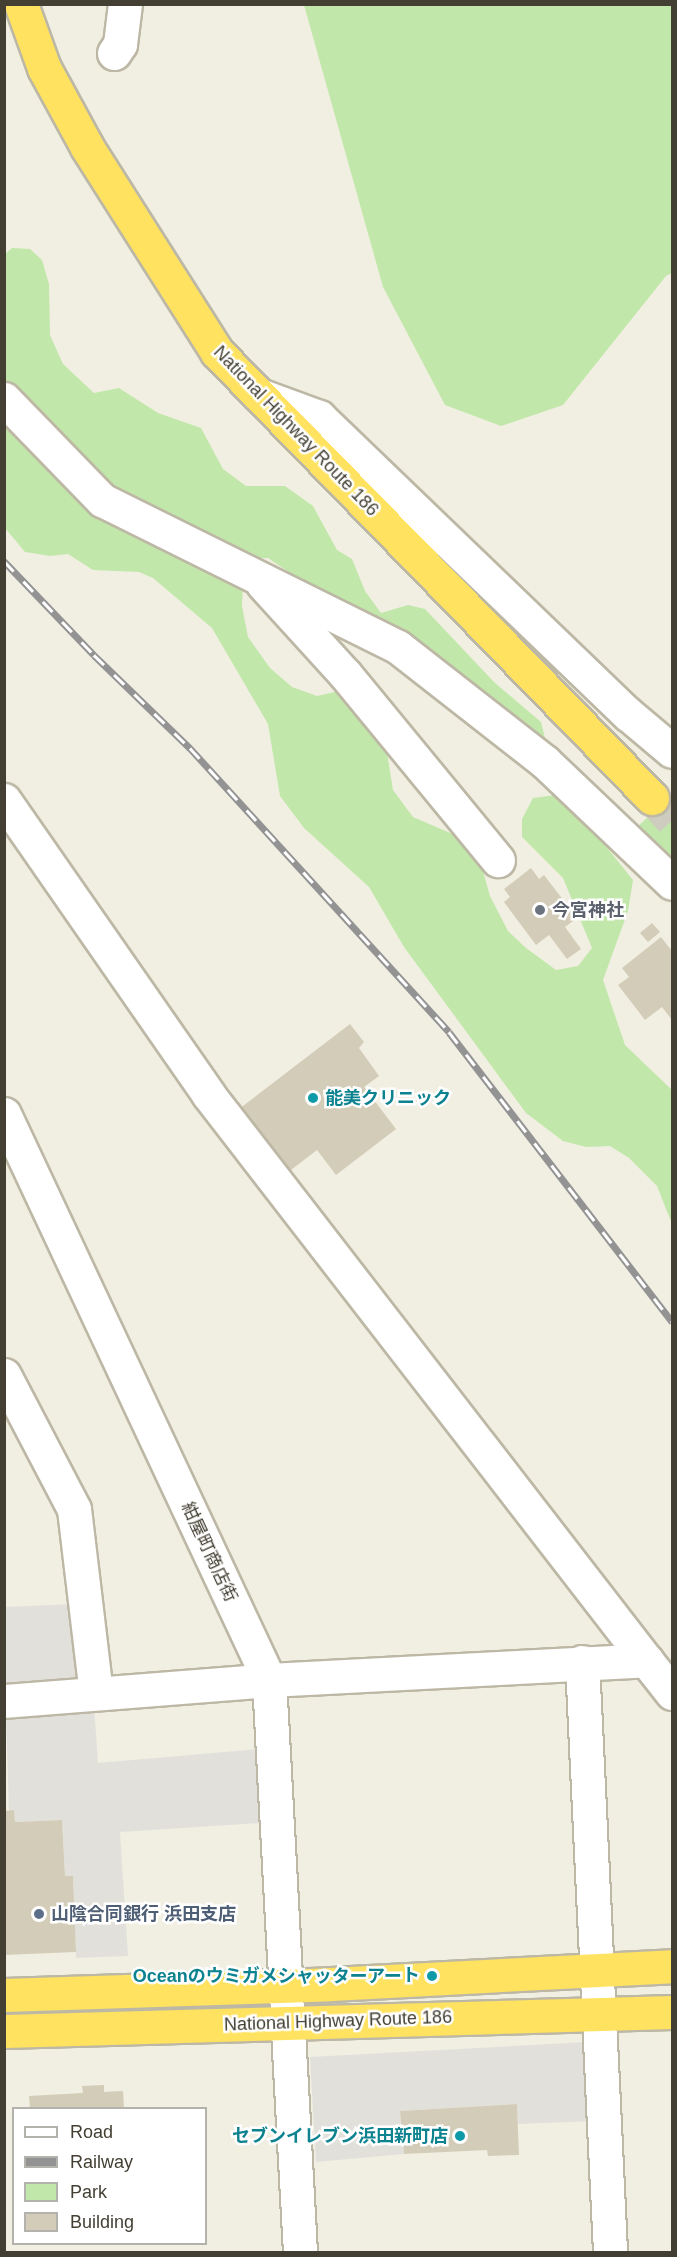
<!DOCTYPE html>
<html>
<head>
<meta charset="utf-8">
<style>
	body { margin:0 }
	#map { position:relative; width:677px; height:2257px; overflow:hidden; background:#f1efe2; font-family:Helvetica,"Noto Sans JP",sans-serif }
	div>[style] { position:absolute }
	.green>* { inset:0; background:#c2e7aa }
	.parking>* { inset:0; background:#e2e0db }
	.building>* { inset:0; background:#d3ccb8 }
	.highway-tunnel>* { height:33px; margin-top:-16.5px; transform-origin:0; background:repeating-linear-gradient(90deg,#ceccbf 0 33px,transparent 0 49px) }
	.roads { filter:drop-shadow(2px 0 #bdb8a5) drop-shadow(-2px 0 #bdb8a5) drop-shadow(0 2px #bdb8a5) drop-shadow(0 -2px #bdb8a5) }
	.minor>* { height:33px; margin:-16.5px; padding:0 16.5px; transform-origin:16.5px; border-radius:16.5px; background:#fff }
	.highway>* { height:33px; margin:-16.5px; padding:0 16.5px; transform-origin:16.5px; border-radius:16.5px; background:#ffe260 }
	.rail>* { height:7px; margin-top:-3.5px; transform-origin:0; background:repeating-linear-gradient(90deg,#fff 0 14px,#939393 0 28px); box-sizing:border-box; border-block:2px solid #939393 }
	.dots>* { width:16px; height:16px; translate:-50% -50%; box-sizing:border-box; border:3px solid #fff; border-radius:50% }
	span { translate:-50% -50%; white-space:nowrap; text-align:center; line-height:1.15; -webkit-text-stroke:5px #fff; paint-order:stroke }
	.street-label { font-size:18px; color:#433f33 }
	.worship-label { font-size:18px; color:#5b616d; font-weight:700 }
	.left { translate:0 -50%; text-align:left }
	.culture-label { font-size:18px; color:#0d838f; font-weight:700 }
	.right { translate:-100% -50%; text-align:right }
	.service-label { font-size:18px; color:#4e5e75; font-weight:700 }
	.frame { position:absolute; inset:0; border:6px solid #433f33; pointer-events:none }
	.legend { position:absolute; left:12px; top:2107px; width:195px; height:138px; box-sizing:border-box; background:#fff; border:2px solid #b4b2ad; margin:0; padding:8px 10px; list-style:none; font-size:18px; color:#433f33 }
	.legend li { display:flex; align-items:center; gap:12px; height:30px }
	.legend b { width:30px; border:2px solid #b4b2ad }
</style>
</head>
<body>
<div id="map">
	<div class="green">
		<i style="clip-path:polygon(304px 5px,672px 5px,672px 273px,666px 276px,563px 405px,501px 426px,445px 405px,383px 287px)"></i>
		<i style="clip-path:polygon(12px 248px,30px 249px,42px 260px,49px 284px,50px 335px,63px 364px,94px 393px,119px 388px,158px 413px,201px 428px,223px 469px,246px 486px,285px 486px,313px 506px,337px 550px,352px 559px,365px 591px,381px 613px,408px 605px,425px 609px,495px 683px,541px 722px,545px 738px,536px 740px,268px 558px,244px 559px,242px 606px,248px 637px,270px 668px,292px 687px,317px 696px,339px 691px,386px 746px,393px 790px,413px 817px,455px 835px,477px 850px,490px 896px,508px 931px,526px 948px,556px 970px,578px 966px,592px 948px,563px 878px,522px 837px,522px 819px,533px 798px,555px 795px,584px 819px,633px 880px,628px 911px,603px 980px,625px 1045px,672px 1090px,672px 1224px,657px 1186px,629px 1158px,610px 1146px,586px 1147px,563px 1141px,526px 1113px,404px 947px,369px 887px,304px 828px,280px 796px,268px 724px,212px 628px,153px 578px,139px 572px,93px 570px,68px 554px,50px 556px,25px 552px,5px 528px,4px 255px)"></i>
		<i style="clip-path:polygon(672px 794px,672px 873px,634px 830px)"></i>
	</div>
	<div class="parking">
		<i style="clip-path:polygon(74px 1604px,77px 1683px,5px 1688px,4px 1607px)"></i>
		<i style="clip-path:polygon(94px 1706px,98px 1763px,259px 1749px,261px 1823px,120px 1832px,128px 1956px,76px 1958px,73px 1876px,65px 1876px,62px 1820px,15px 1822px,14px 1811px,9px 1811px,6px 1713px)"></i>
		<i style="clip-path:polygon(587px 2042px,595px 2121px,518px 2124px,517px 2104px,400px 2111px,404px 2154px,316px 2162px,310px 2057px)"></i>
	</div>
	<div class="building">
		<i style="clip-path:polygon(531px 868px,539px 879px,544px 875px,577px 918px,565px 927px,581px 949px,567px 959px,549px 935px,536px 945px,504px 902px,510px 897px,504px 889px)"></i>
		<i style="clip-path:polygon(652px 923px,660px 932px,648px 942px,640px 933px)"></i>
		<i style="clip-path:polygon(661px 937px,672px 951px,672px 1020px,662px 1007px,645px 1020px,618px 985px,629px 977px,622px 968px)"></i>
		<i style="clip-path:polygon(350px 1024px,364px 1042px,359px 1048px,379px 1076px,364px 1087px,396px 1129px,336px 1175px,317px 1150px,287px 1173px,239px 1109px)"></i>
		<i style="clip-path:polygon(14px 1810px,15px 1822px,62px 1820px,65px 1876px,73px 1876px,76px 1952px,4px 1955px,4px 1811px)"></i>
		<i style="clip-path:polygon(104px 2085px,104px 2092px,123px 2091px,124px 2108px,30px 2108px,29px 2096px,83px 2093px,82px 2086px)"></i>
		<i style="clip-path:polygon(517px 2104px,519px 2155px,488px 2156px,487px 2150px,404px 2154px,400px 2111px)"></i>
	</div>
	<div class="highway-tunnel">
		<i style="left:652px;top:798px;width:30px;rotate:48deg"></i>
	</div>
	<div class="roads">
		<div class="minor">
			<i style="left:114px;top:53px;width:11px;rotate:-56deg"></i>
			<i style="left:120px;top:44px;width:40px;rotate:-82.9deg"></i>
			<i style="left:259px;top:395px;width:64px;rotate:20.1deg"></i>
			<i style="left:319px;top:417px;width:429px;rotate:43.9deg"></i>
			<i style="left:628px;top:714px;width:57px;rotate:40.1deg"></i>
			<i style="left:4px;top:399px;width:141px;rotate:45.9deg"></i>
			<i style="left:102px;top:500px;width:330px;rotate:26.4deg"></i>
			<i style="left:398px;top:647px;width:187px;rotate:38deg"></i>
			<i style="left:545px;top:762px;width:175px;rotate:43.6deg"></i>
			<i style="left:263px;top:584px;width:122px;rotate:47.7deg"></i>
			<i style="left:345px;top:674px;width:241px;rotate:50.6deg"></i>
			<i style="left:4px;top:800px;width:358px;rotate:55.2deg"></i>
			<i style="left:208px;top:1094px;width:716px;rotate:52.27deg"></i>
			<i style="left:4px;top:1114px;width:625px;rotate:64.91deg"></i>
			<i style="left:269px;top:1680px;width:573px;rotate:86.9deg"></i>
			<i style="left:4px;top:1375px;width:151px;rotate:62.4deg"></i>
			<i style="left:74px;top:1509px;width:185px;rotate:83.2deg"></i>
			<i style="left:582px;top:1662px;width:591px;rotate:87.28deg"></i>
			<i style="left:4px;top:1701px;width:266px;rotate:-4.5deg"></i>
			<i style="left:269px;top:1680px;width:378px;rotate:-3deg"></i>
			<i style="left:646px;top:1660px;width:42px;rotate:51.8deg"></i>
		</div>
		<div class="highway">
			<i style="left:21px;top:4px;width:68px;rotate:70.2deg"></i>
			<i style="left:44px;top:68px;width:90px;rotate:61.4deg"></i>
			<i style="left:87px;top:147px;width:243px;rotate:57.6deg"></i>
			<i style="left:217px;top:352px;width:623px;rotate:45.72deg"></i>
			<i style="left:4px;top:1995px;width:327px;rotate:-1.9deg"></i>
			<i style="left:331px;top:1984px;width:341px;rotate:-3deg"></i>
			<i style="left:4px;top:2031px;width:668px;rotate:-1.63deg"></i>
		</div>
	</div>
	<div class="rail">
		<i style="left:4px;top:561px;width:130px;rotate:46.2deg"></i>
		<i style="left:94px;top:655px;width:134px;rotate:44.1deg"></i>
		<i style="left:190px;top:748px;width:384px;rotate:47.6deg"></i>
		<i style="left:449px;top:1032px;width:366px;rotate:52.4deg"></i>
	</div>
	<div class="dots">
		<i style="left:540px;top:910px;background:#6b7280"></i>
		<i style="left:313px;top:1098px;background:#0f9aa8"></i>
		<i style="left:39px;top:1914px;background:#5c6f8a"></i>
		<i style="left:432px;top:1976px;background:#0f9aa8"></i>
		<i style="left:460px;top:2136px;background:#0f9aa8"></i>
	</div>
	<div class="street-label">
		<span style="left:296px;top:431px;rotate:46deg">National Highway Route 186</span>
		<span style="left:209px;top:1552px;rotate:65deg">紺屋町商店街</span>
		<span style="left:338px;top:2021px;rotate:-2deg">National Highway Route 186</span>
	</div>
	<div class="worship-label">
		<span class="left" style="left:552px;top:910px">今宮神社</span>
	</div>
	<div class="culture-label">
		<span class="left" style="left:325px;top:1098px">能美クリニック</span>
		<span class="right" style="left:420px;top:1976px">Oceanのウミガメシャッターアート</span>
		<span class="right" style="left:448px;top:2136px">セブンイレブン浜田新町店</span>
	</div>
	<div class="service-label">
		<span class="left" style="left:51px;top:1914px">山陰合同銀行 浜田支店</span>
	</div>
	<div class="frame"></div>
	<ul class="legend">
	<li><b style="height:8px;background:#fff"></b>Road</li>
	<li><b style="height:8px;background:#939393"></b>Railway</li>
	<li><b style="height:16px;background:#c2e7aa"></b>Park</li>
	<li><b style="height:16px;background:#d3ccb8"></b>Building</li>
	</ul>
</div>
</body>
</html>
